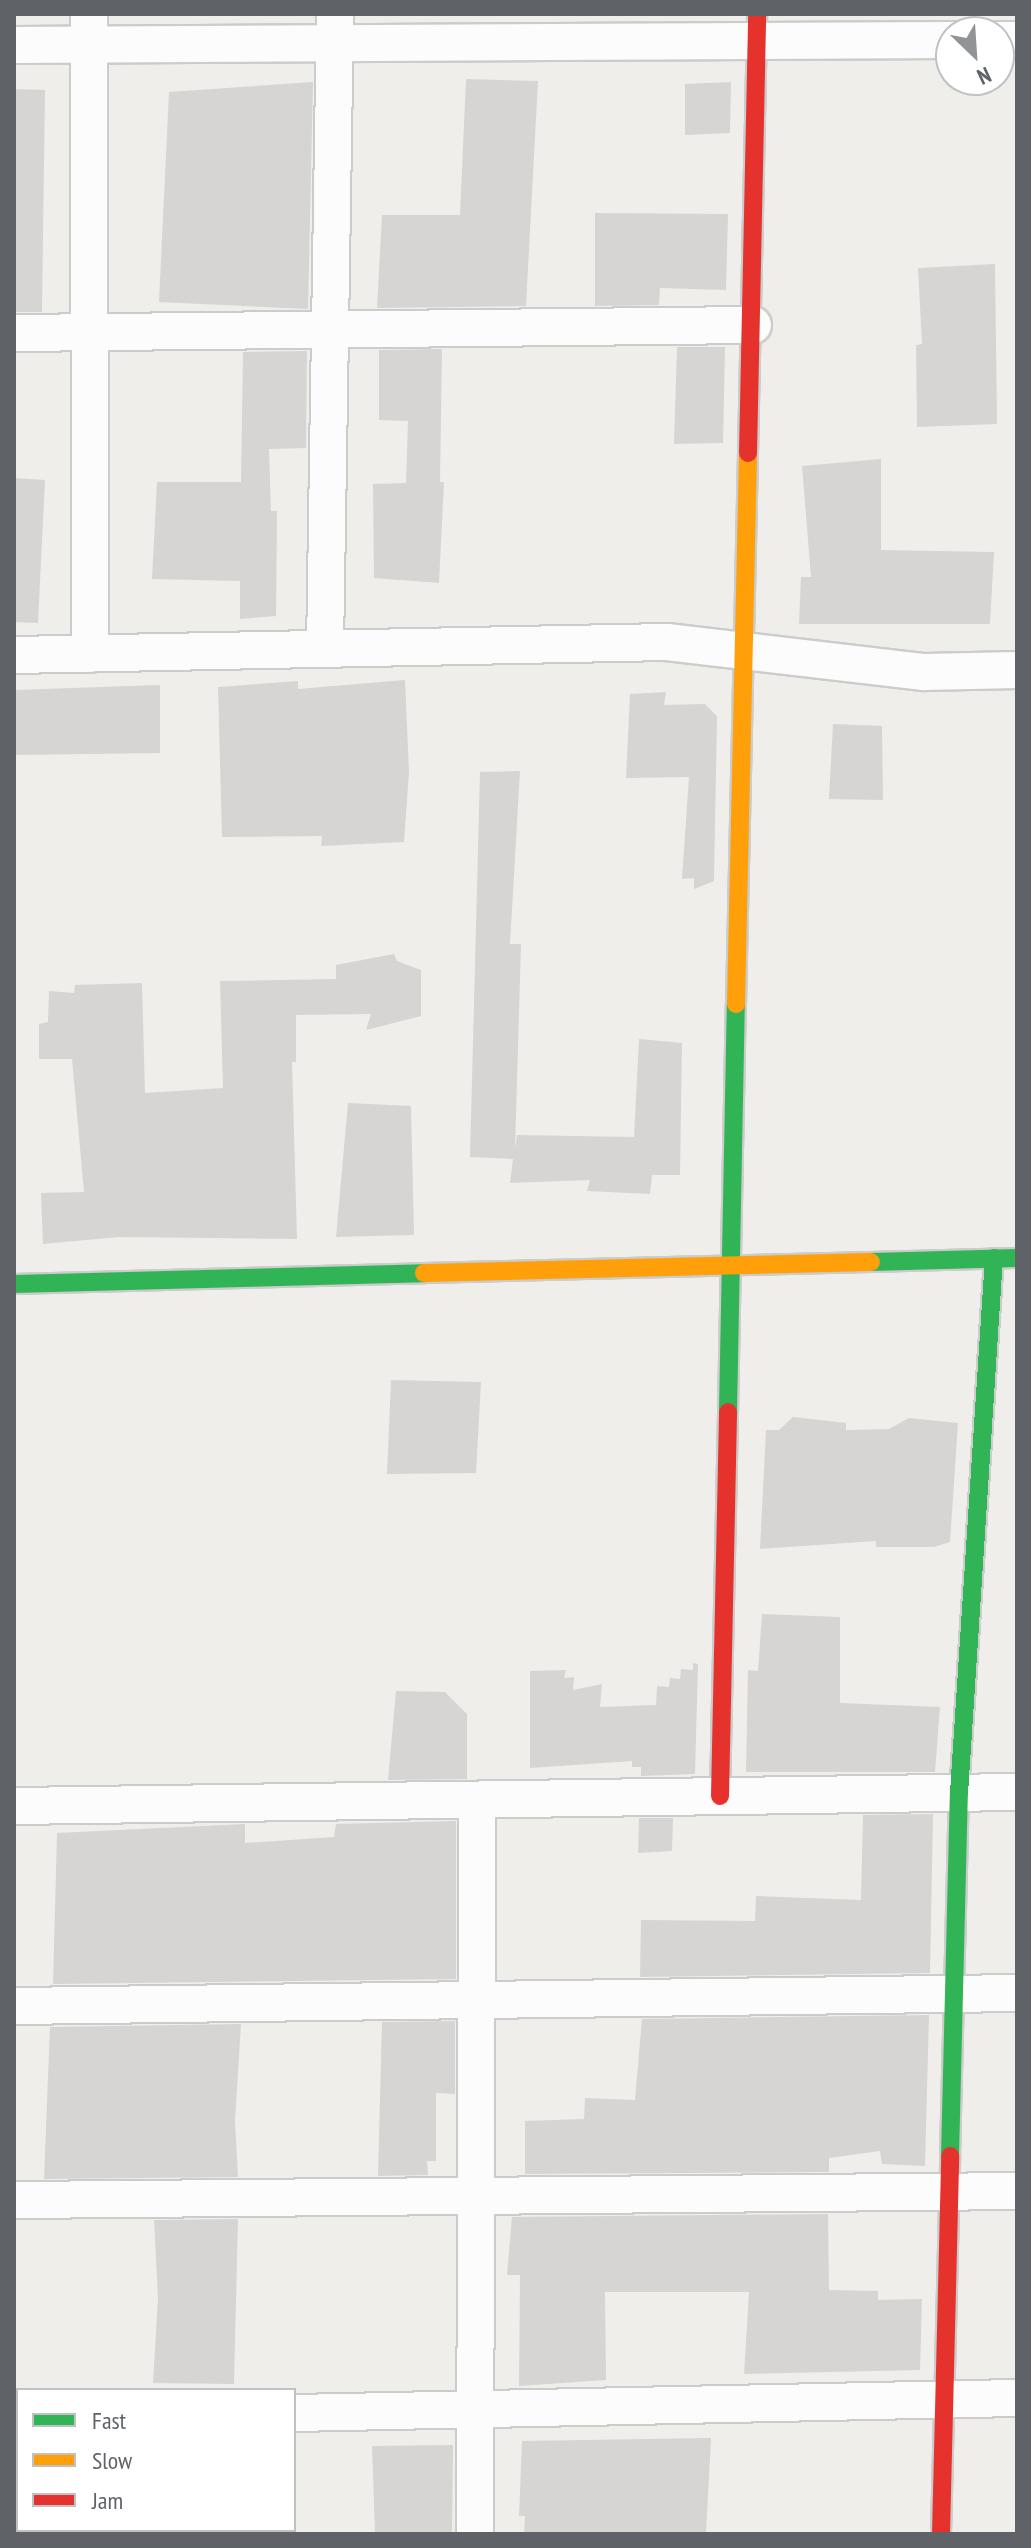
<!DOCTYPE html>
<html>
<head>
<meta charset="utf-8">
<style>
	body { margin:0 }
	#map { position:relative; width:1031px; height:2548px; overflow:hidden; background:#efeeea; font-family:"PT Sans Narrow",sans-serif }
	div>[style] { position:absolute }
	.building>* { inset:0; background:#d6d5d3 }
	.roads { filter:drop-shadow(2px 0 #cbcccc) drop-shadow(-2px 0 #cbcccc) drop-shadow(0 2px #cbcccc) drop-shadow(0 -2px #cbcccc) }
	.street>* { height:36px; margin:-18px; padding:0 18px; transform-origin:18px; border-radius:18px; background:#fdfcfc }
	.fast>* { height:18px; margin:-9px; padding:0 9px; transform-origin:9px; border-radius:9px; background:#30b455 }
	.slow>* { height:18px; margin:-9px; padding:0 9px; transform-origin:9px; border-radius:9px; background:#ff9f0a }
	.jam>* { height:18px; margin:-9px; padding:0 9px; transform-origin:9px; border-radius:9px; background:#e5322d }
	span { translate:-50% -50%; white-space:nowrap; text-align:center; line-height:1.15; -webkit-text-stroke:6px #fff; paint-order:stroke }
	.frame { position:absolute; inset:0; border:16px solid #5f6368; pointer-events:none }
	.legend { position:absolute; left:16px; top:2388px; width:280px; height:144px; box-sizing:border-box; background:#fff; border:2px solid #bfc1c3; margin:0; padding:10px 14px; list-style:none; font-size:24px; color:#5f6368 }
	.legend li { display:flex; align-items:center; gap:16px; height:40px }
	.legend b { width:40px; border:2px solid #bfc1c3 }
	.north { position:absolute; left:935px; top:16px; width:80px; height:80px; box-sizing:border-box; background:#fff; border:2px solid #bfc1c3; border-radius:50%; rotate:155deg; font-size:22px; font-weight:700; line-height:32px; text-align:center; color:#5f6368 }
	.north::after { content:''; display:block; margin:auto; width:28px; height:36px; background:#919496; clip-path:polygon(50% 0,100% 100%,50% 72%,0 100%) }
</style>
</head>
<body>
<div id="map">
	<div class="building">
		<i style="clip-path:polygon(466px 79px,538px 81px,526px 306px,377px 308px,382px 215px,460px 215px)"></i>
		<i style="clip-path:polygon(313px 82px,308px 309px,159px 302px,169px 92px)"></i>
		<i style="clip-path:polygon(731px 82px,730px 133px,685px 135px,685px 84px)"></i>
		<i style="clip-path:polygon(14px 89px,45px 90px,42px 312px,14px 312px)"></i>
		<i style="clip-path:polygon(595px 213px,728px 214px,726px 290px,660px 288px,659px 305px,595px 306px)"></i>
		<i style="clip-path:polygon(995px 264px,997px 424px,917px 427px,916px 345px,922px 344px,918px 268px)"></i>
		<i style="clip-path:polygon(677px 347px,725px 347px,723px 443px,674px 444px)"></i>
		<i style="clip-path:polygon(442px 349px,440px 482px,444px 482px,439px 583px,374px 578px,373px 484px,406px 483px,408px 421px,379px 420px,379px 350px)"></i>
		<i style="clip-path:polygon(307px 351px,306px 448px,269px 449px,271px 511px,277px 511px,276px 616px,240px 619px,240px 581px,152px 579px,157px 482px,241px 482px,243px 352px)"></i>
		<i style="clip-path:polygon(881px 459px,881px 550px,994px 552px,990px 624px,799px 624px,801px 577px,811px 577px,802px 466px)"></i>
		<i style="clip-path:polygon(14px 478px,45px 480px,38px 623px,14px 622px)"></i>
		<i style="clip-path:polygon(405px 680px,409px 772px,404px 842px,321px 846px,322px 836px,222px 837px,218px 687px,298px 681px,298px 689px)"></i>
		<i style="clip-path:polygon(160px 685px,160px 753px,14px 755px,14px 690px)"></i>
		<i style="clip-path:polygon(666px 692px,664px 705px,705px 704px,717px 716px,714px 881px,694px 889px,694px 878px,682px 879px,689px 777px,626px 778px,630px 694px)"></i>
		<i style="clip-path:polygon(833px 724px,882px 726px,883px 800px,829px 799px)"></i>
		<i style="clip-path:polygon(520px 771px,510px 944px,521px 944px,515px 1149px,517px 1135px,634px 1137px,639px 1039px,682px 1043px,680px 1175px,652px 1175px,650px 1194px,587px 1191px,590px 1180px,510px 1183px,513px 1159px,470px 1157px,480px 772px)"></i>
		<i style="clip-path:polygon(394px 954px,397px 961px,421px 970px,421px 1016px,366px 1030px,371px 1014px,296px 1015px,296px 1062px,292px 1062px,297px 1239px,119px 1237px,43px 1244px,41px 1193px,84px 1192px,72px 1059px,39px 1059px,39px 1024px,48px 1022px,49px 991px,74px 993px,75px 985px,142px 983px,145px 1093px,223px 1088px,220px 981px,336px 979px,336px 965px)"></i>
		<i style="clip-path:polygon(348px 1103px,411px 1106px,414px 1235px,336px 1237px)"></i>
		<i style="clip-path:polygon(391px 1380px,481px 1382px,476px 1473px,387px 1474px)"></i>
		<i style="clip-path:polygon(793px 1417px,846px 1423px,846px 1430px,889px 1429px,909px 1418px,958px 1423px,950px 1542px,934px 1547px,876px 1547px,876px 1541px,760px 1549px,766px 1430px,779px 1430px)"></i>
		<i style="clip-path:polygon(762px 1614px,840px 1617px,840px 1703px,940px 1707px,935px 1772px,746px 1772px,748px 1670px,758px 1671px)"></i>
		<i style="clip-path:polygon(693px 1663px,698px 1664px,695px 1774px,641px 1776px,641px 1767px,632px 1767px,632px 1761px,530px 1768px,530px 1671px,566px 1670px,564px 1678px,574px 1677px,573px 1690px,602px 1684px,600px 1707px,656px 1705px,657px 1686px,669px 1687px,670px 1678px,680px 1679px,681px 1669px,693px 1670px)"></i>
		<i style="clip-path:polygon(396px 1691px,445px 1692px,467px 1714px,467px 1779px,388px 1780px)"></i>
		<i style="clip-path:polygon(933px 1814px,930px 1973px,640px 1977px,641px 1920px,755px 1921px,756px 1896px,861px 1900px,863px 1815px)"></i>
		<i style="clip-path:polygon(639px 1818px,673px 1818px,672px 1851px,638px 1853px)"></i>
		<i style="clip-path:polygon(456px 1821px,456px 1979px,53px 1984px,57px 1833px,245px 1824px,245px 1843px,334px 1837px,336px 1824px)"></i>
		<i style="clip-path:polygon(929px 2015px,925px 2166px,882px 2164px,880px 2151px,829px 2158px,829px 2172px,525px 2174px,525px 2121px,584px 2119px,585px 2098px,635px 2100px,642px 2019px)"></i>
		<i style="clip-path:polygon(455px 2021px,455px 2094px,436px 2093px,436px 2161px,427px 2161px,428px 2175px,378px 2176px,382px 2022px)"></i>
		<i style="clip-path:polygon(241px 2024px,235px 2121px,238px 2177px,44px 2179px,50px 2027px)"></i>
		<i style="clip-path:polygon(828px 2214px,829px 2290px,878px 2291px,878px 2300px,922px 2299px,920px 2370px,744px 2374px,749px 2292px,605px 2292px,606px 2380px,519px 2386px,520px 2275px,507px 2275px,512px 2217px)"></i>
		<i style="clip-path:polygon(238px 2219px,234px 2384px,153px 2383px,158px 2298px,154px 2220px)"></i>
		<i style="clip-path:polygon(711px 2438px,706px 2534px,524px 2534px,525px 2516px,519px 2516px,522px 2441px)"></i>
		<i style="clip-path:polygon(453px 2445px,452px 2534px,375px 2534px,372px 2446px)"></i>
	</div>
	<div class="roads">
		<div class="street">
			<i style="left:89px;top:14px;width:640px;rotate:89.91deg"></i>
			<i style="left:999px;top:40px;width:18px"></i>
			<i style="left:14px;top:45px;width:937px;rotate:-0.31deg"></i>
			<i style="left:14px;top:333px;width:739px;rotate:-0.62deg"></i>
			<i style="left:325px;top:649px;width:635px;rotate:-89.1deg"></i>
			<i style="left:14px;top:655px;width:653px;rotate:-1.14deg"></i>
			<i style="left:667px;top:642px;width:259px;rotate:6.7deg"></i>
			<i style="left:924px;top:672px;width:93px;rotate:-1.2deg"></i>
			<i style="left:14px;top:1806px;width:1003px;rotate:-0.8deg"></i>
			<i style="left:14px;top:2006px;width:1003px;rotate:-0.74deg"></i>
			<i style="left:14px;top:2200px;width:1003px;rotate:-0.51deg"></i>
			<i style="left:294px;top:2413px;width:723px;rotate:-1.19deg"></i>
			<i style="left:14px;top:2429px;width:4px"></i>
			<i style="left:475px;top:2534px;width:734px;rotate:-89.84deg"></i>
		</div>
		<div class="fast">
			<i style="left:871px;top:1262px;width:146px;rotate:-1.6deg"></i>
			<i style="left:14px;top:1284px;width:410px;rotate:-1.5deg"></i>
			<i style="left:728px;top:1412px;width:408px;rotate:-88.9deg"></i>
			<i style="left:950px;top:2156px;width:363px;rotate:-88.6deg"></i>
			<i style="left:959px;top:1793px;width:536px;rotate:-86.26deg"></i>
		</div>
		<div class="slow">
			<i style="left:736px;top:1004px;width:551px;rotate:-88.75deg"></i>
			<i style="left:424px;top:1273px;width:447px;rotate:-1.4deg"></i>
		</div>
		<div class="jam">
			<i style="left:748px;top:453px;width:439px;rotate:-88.8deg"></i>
			<i style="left:720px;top:1796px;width:384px;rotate:-88.8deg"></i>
			<i style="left:941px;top:2534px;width:378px;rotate:-88.6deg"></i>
		</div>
	</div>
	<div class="frame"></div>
	<ul class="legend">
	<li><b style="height:10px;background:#30b455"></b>Fast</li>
	<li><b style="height:10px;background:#ff9f0a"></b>Slow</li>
	<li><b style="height:10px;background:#e5322d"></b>Jam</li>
	</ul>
	<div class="north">N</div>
</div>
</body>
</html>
